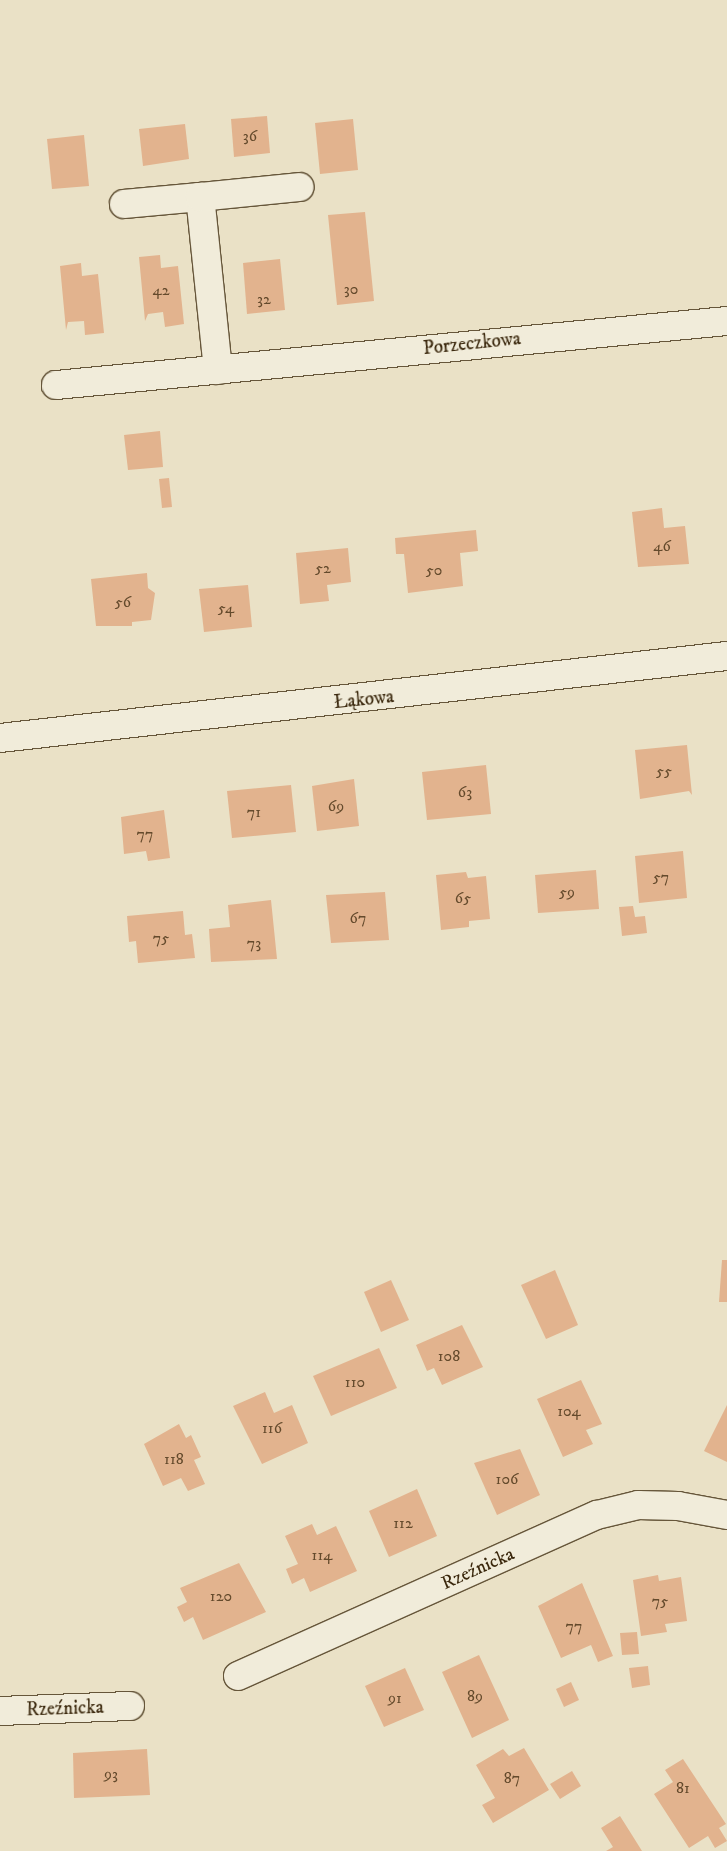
<!DOCTYPE html>
<html>
<head>
<meta charset="utf-8">
<style>
	body { margin:0 }
	#map { position:relative; width:727px; height:1851px; overflow:hidden; background:#eae1c6; font-family:"IM FELL DW Pica",serif }
	div>[style] { position:absolute }
	.building>* { inset:0; background:#e2b38e }
	.roads { filter:drop-shadow(1px 0 #66563a) drop-shadow(-1px 0 #66563a) drop-shadow(0 1px #66563a) drop-shadow(0 -1px #66563a) }
	.minor>* { height:28px; margin:-14px; padding:0 14px; transform-origin:14px; border-radius:14px; background:#f1ecda }
	span { translate:-50% -50%; white-space:nowrap; text-align:center; line-height:1.15; -webkit-text-stroke:4px #f1ecda; paint-order:stroke }
	.number-label { font-size:16px; color:#644a2c }
	.number-label span { -webkit-text-stroke-width:0 }
	.street-label { font-size:19px; color:#3a270c }
</style>
</head>
<body>
<div id="map">
	<div class="building">
		<i style="clip-path:polygon(267px 116px,270px 153px,234px 157px,231px 119px)"></i>
		<i style="clip-path:polygon(353px 119px,358px 170px,320px 174px,315px 123px)"></i>
		<i style="clip-path:polygon(185px 124px,189px 159px,143px 166px,139px 129px)"></i>
		<i style="clip-path:polygon(84px 135px,89px 186px,52px 189px,47px 139px)"></i>
		<i style="clip-path:polygon(365px 212px,374px 301px,337px 305px,328px 215px)"></i>
		<i style="clip-path:polygon(160px 255px,161px 268px,178px 266px,184px 324px,165px 327px,163px 312px,148px 314px,145px 321px,139px 257px)"></i>
		<i style="clip-path:polygon(280px 259px,285px 310px,247px 314px,243px 263px)"></i>
		<i style="clip-path:polygon(81px 263px,82px 276px,98px 274px,104px 333px,85px 335px,84px 321px,68px 322px,66px 330px,60px 266px)"></i>
		<i style="clip-path:polygon(160px 431px,163px 467px,128px 470px,124px 435px)"></i>
		<i style="clip-path:polygon(169px 478px,172px 507px,162px 508px,159px 479px)"></i>
		<i style="clip-path:polygon(662px 508px,664px 528px,685px 526px,689px 564px,638px 567px,632px 512px)"></i>
		<i style="clip-path:polygon(476px 530px,478px 551px,460px 553px,463px 586px,408px 593px,404px 554px,396px 554px,395px 538px)"></i>
		<i style="clip-path:polygon(348px 548px,351px 582px,327px 585px,329px 601px,300px 604px,296px 553px)"></i>
		<i style="clip-path:polygon(147px 573px,148px 588px,155px 593px,151px 620px,132px 622px,132px 626px,96px 626px,91px 579px)"></i>
		<i style="clip-path:polygon(248px 585px,252px 627px,204px 632px,199px 589px)"></i>
		<i style="clip-path:polygon(687px 745px,692px 795px,689px 791px,640px 799px,635px 750px)"></i>
		<i style="clip-path:polygon(486px 765px,491px 814px,427px 820px,422px 772px)"></i>
		<i style="clip-path:polygon(354px 779px,359px 826px,317px 831px,312px 786px)"></i>
		<i style="clip-path:polygon(291px 785px,296px 832px,232px 838px,227px 791px)"></i>
		<i style="clip-path:polygon(164px 810px,170px 858px,148px 861px,146px 851px,124px 854px,121px 817px)"></i>
		<i style="clip-path:polygon(683px 851px,687px 898px,639px 903px,635px 856px)"></i>
		<i style="clip-path:polygon(596px 870px,599px 909px,538px 913px,535px 875px)"></i>
		<i style="clip-path:polygon(466px 872px,468px 878px,486px 876px,490px 919px,469px 921px,469px 927px,441px 930px,436px 875px)"></i>
		<i style="clip-path:polygon(385px 892px,389px 940px,331px 943px,326px 895px)"></i>
		<i style="clip-path:polygon(271px 900px,277px 959px,211px 962px,209px 929px,230px 927px,228px 905px)"></i>
		<i style="clip-path:polygon(633px 906px,635px 917px,645px 916px,647px 933px,622px 936px,619px 907px)"></i>
		<i style="clip-path:polygon(183px 911px,185px 935px,192px 934px,195px 958px,138px 963px,136px 941px,129px 942px,127px 916px)"></i>
		<i style="clip-path:polygon(722px 1260px,727px 1260px,727px 1302px,719px 1302px)"></i>
		<i style="clip-path:polygon(555px 1270px,578px 1325px,546px 1339px,521px 1285px)"></i>
		<i style="clip-path:polygon(391px 1280px,409px 1320px,381px 1332px,364px 1292px)"></i>
		<i style="clip-path:polygon(462px 1325px,483px 1367px,442px 1385px,434px 1368px,427px 1371px,416px 1345px)"></i>
		<i style="clip-path:polygon(379px 1348px,397px 1388px,331px 1416px,313px 1376px)"></i>
		<i style="clip-path:polygon(581px 1380px,602px 1424px,586px 1430px,593px 1444px,563px 1457px,537px 1399px)"></i>
		<i style="clip-path:polygon(265px 1392px,274px 1413px,292px 1405px,308px 1443px,262px 1464px,233px 1406px)"></i>
		<i style="clip-path:polygon(727px 1405px,727px 1462px,704px 1451px)"></i>
		<i style="clip-path:polygon(179px 1424px,186px 1438px,191px 1435px,201px 1457px,194px 1460px,205px 1484px,188px 1491px,181px 1478px,163px 1486px,144px 1444px)"></i>
		<i style="clip-path:polygon(520px 1449px,540px 1495px,497px 1515px,474px 1463px)"></i>
		<i style="clip-path:polygon(417px 1489px,437px 1536px,389px 1557px,369px 1511px)"></i>
		<i style="clip-path:polygon(312px 1524px,317px 1535px,336px 1526px,357px 1571px,310px 1592px,304px 1578px,292px 1584px,286px 1569px,298px 1564px,285px 1536px)"></i>
		<i style="clip-path:polygon(239px 1563px,266px 1612px,203px 1640px,193px 1617px,184px 1622px,177px 1607px,187px 1602px,180px 1588px)"></i>
		<i style="clip-path:polygon(658px 1575px,659px 1581px,681px 1577px,687px 1621px,665px 1624px,667px 1632px,641px 1636px,633px 1580px)"></i>
		<i style="clip-path:polygon(582px 1583px,613px 1656px,598px 1662px,591px 1645px,561px 1658px,538px 1606px)"></i>
		<i style="clip-path:polygon(637px 1632px,639px 1654px,622px 1655px,620px 1633px)"></i>
		<i style="clip-path:polygon(479px 1655px,509px 1720px,472px 1738px,442px 1672px)"></i>
		<i style="clip-path:polygon(648px 1666px,650px 1685px,632px 1688px,629px 1668px)"></i>
		<i style="clip-path:polygon(405px 1668px,424px 1710px,384px 1727px,365px 1686px)"></i>
		<i style="clip-path:polygon(571px 1682px,579px 1700px,564px 1707px,556px 1689px)"></i>
		<i style="clip-path:polygon(524px 1748px,549px 1790px,493px 1823px,482px 1805px,495px 1798px,476px 1765px,503px 1749px,509px 1756px)"></i>
		<i style="clip-path:polygon(147px 1749px,150px 1795px,74px 1798px,73px 1753px)"></i>
		<i style="clip-path:polygon(683px 1759px,726px 1824px,719px 1828px,727px 1841px,715px 1848px,708px 1836px,689px 1848px,654px 1794px,673px 1782px,665px 1770px)"></i>
		<i style="clip-path:polygon(572px 1771px,581px 1786px,560px 1799px,550px 1784px)"></i>
		<i style="clip-path:polygon(620px 1816px,632px 1835px,642px 1851px,606px 1851px,613px 1847px,601px 1828px)"></i>
	</div>
	<div class="roads">
		<div class="minor">
			<i style="left:124px;top:204px;width:76px;rotate:-5.3deg"></i>
			<i style="left:218px;top:370px;width:174px;rotate:-95.9deg"></i>
			<i style="left:200px;top:197px;width:100px;rotate:-5.7deg"></i>
			<i style="left:56px;top:385px;width:674px;rotate:-5.45deg"></i>
			<i style="left:0;top:738px;width:732px;rotate:-6.44deg"></i>
			<i style="left:238px;top:1676px;width:393px;rotate:-24.2deg"></i>
			<i style="left:597px;top:1515px;width:42px;rotate:-13.7deg"></i>
			<i style="left:638px;top:1505px;width:40px;rotate:1.4deg"></i>
			<i style="left:678px;top:1506px;width:50px;rotate:10.4deg"></i>
			<i style="left:0;top:1711px;width:130px;rotate:-2.2deg"></i>
		</div>
	</div>
	<div class="number-label">
		<span style="left:250px;top:136px">36</span>
		<span style="left:351px;top:289px">30</span>
		<span style="left:161px;top:290px">42</span>
		<span style="left:264px;top:299px">32</span>
		<span style="left:662px;top:546px">46</span>
		<span style="left:323px;top:568px">52</span>
		<span style="left:434px;top:570px">50</span>
		<span style="left:123px;top:602px">56</span>
		<span style="left:226px;top:608px">54</span>
		<span style="left:664px;top:771px">55</span>
		<span style="left:465px;top:792px">63</span>
		<span style="left:336px;top:806px">69</span>
		<span style="left:254px;top:812px">71</span>
		<span style="left:145px;top:834px">77</span>
		<span style="left:661px;top:877px">57</span>
		<span style="left:567px;top:892px">59</span>
		<span style="left:463px;top:898px">65</span>
		<span style="left:358px;top:918px">67</span>
		<span style="left:161px;top:938px">75</span>
		<span style="left:254px;top:943px">73</span>
		<span style="left:449px;top:1356px">108</span>
		<span style="left:355px;top:1382px">110</span>
		<span style="left:569px;top:1411px">104</span>
		<span style="left:272px;top:1428px">116</span>
		<span style="left:174px;top:1459px">118</span>
		<span style="left:507px;top:1479px">106</span>
		<span style="left:403px;top:1523px">112</span>
		<span style="left:322px;top:1555px">114</span>
		<span style="left:221px;top:1596px">120</span>
		<span style="left:660px;top:1601px">75</span>
		<span style="left:574px;top:1626px">77</span>
		<span style="left:475px;top:1696px">89</span>
		<span style="left:395px;top:1698px">91</span>
		<span style="left:111px;top:1774px">93</span>
		<span style="left:512px;top:1778px">87</span>
		<span style="left:683px;top:1788px">81</span>
	</div>
	<div class="street-label">
		<span style="left:472px;top:344px;rotate:-6deg">Porzeczkowa</span>
		<span style="left:364px;top:700px;rotate:-6deg">Łąkowa</span>
		<span style="left:478px;top:1569px;rotate:-24deg">Rzeźnicka</span>
		<span style="left:65px;top:1709px;rotate:-2deg">Rzeźnicka</span>
	</div>
</div>
</body>
</html>
